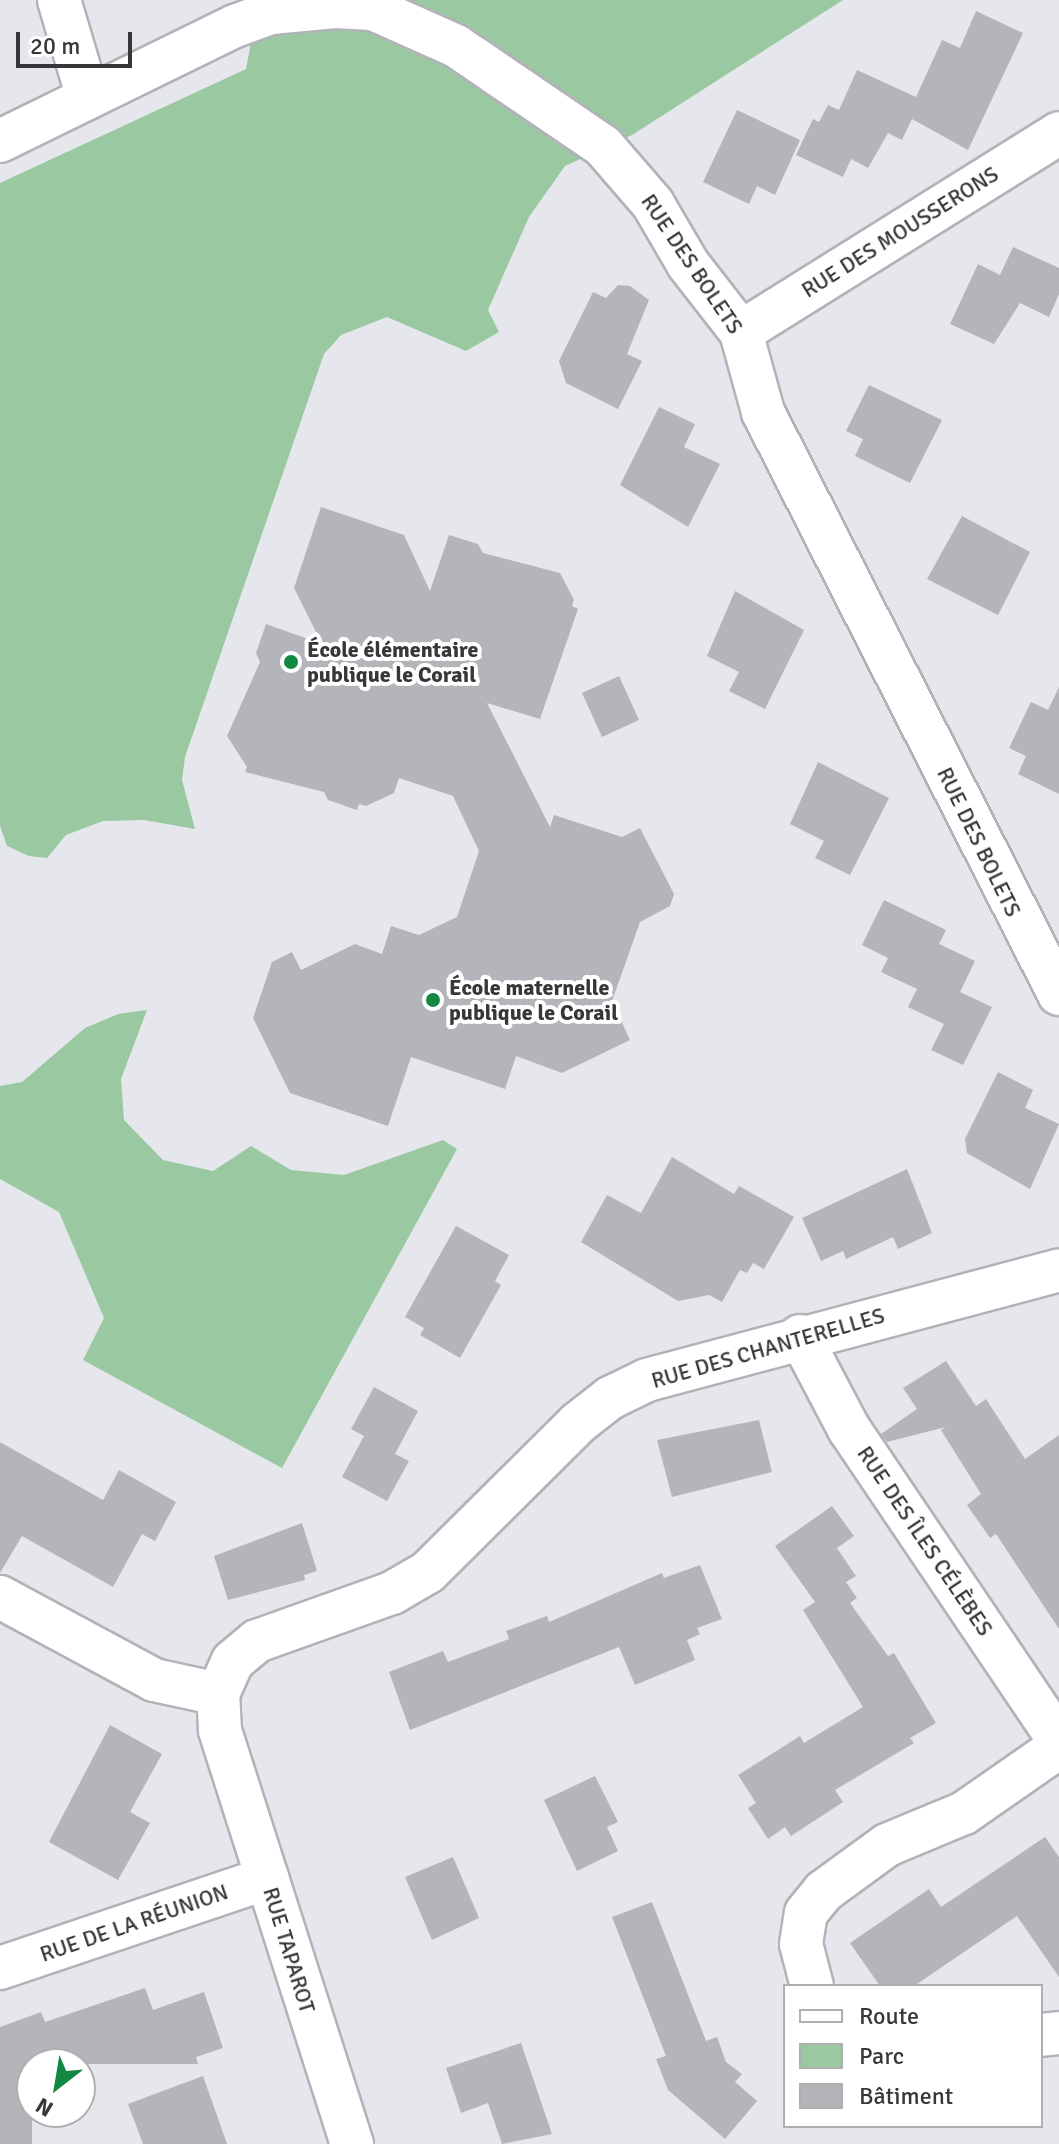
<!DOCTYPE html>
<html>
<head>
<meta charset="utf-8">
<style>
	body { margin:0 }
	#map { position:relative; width:1059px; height:2144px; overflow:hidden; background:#e5e7ec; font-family:Signika,sans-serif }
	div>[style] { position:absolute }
	.green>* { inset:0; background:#9ac9a1 }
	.building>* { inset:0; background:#b3b5ba }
	.roads { filter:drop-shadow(2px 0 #b1b3b8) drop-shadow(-2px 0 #b1b3b8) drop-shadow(0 2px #b1b3b8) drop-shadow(0 -2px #b1b3b8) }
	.minor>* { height:42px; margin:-21px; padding:0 21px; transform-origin:21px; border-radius:21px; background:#fff }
	.dots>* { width:22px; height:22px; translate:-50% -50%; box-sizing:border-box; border:4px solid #fff; border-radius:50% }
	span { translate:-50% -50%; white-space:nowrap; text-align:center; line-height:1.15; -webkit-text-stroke:8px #fff; paint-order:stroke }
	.street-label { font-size:22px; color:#363739 }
	.poi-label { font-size:22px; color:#363739; font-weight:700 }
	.left { translate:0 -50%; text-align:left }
	.legend { position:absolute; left:783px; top:1984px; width:260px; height:144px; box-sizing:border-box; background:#fff; border:2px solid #afafb0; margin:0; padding:10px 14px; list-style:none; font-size:24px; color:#363739 }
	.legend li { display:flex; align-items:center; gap:16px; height:40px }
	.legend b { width:40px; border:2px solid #afafb0 }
	.north { position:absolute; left:16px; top:2048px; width:80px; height:80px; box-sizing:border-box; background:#fff; border:2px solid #afafb0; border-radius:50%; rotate:211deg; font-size:22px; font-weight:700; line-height:32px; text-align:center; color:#363739 }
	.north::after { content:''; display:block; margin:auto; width:28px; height:36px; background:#128842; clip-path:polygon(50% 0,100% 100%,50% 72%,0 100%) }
	.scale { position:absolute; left:16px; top:32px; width:116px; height:36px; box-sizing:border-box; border:4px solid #363739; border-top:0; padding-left:10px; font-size:24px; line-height:28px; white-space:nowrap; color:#363739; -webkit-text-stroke:6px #fff; paint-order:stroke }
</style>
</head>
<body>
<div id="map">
	<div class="green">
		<i style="clip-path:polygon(259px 0,843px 0,632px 135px,565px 166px,529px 217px,488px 310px,499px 332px,466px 351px,387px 317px,341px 335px,324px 354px,185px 757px,182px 780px,195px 829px,144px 820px,103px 821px,66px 835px,47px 858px,29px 856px,7px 846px,0 826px,0 183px,246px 69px)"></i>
		<i style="clip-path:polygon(147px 1010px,121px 1079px,124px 1120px,163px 1160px,213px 1171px,251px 1146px,291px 1170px,344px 1175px,443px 1140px,457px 1149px,282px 1468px,83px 1360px,104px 1318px,59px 1212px,0 1179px,0 1086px,22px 1082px,85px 1028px,118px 1014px)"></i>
	</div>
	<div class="building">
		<i style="clip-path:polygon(976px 11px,1023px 33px,968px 150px,912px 119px,902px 140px,888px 133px,868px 168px,851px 159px,843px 177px,796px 155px,813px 119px,819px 122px,828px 105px,839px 110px,857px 70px,916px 97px,942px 40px,960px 48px)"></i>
		<i style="clip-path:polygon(737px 110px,800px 140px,775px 195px,757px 186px,749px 204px,703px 182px)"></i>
		<i style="clip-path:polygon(1013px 247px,1059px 268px,1059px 294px,1049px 317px,1020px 303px,994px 344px,950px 324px,978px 264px,1000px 275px)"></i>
		<i style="clip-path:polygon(618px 285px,630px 286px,649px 300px,627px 354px,642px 361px,618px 409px,566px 383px,559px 361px,593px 292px,606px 298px)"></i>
		<i style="clip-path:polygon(869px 385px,942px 420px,910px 483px,855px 456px,863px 439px,846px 431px)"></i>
		<i style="clip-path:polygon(659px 407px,695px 424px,684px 447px,720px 464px,688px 527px,620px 485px)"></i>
		<i style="clip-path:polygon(321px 507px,404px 535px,430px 591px,449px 535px,478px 544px,483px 553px,560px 573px,574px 600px,572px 606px,578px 609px,540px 719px,487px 703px,550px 827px,554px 815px,622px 837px,640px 828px,674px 894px,670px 906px,640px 922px,612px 1001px,630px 1040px,562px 1073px,516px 1056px,505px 1089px,411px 1057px,388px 1126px,290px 1093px,253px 1018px,272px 962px,292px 952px,301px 970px,355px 944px,382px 954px,391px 926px,419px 935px,457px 917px,479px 851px,453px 796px,399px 778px,394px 793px,366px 806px,359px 804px,357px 810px,328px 800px,324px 792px,245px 772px,247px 767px,227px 736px,260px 662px,256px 653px,266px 624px,322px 644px,294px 588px)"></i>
		<i style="clip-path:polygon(962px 516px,1030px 552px,998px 615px,927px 579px)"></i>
		<i style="clip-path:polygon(735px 591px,804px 630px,765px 709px,729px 691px,739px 672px,707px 656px)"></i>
		<i style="clip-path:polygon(619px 676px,639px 720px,602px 737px,582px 693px)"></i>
		<i style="clip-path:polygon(1059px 687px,1059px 794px,1018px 774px,1026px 756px,1009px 748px,1031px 702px,1048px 710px)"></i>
		<i style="clip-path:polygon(818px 762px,889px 798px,850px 875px,815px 858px,824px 841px,790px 824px)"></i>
		<i style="clip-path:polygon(884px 900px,946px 930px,939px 944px,975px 961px,960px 992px,992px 1007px,963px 1065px,931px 1050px,944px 1024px,908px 1007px,917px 989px,881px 972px,888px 958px,862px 945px)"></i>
		<i style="clip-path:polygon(998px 1072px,1033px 1090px,1025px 1108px,1059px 1124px,1030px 1189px,967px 1153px,965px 1139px)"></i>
		<i style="clip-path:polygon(672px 1157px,734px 1194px,739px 1186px,794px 1217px,764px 1269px,753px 1263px,747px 1273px,740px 1270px,722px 1302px,709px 1295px,678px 1301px,581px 1242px,607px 1195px,641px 1213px)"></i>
		<i style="clip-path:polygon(907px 1169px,932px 1233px,898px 1249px,893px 1237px,846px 1259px,843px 1251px,821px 1261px,802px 1218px)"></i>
		<i style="clip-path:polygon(456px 1226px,509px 1255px,495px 1281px,501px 1285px,460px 1358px,420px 1335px,424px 1328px,405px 1317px)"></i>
		<i style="clip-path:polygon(946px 1361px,976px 1406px,986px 1399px,1025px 1459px,1059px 1435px,1059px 1629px,996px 1534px,990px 1538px,967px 1505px,981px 1494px,941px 1430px,946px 1427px,887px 1442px,881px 1434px,917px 1409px,903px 1388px)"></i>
		<i style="clip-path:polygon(374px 1387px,418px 1411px,395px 1454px,409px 1461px,387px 1501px,342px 1477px,364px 1436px,351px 1429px)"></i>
		<i style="clip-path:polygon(759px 1420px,772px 1472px,672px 1497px,657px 1440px)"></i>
		<i style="clip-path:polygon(0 1442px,103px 1500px,119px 1470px,176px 1502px,155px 1541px,142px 1534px,113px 1587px,22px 1536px,0 1573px)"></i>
		<i style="clip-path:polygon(832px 1506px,854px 1536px,837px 1548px,856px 1576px,846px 1582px,857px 1598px,850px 1603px,888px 1656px,894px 1653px,936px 1723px,910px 1738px,914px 1743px,835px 1790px,843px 1802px,791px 1836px,785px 1827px,768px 1839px,748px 1808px,756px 1803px,738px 1775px,800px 1736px,804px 1743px,863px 1707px,803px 1610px,815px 1602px,775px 1546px)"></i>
		<i style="clip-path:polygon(302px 1523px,317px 1571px,304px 1575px,305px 1580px,228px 1600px,214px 1556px)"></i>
		<i style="clip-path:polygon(700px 1565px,722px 1619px,697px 1628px,700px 1634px,687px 1640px,695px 1660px,635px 1685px,619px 1647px,410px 1730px,389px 1672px,443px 1651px,448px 1662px,509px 1639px,506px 1631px,547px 1616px,549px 1622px,662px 1573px,664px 1578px)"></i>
		<i style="clip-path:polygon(110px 1725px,162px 1754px,130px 1812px,150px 1823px,118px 1880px,49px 1842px)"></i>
		<i style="clip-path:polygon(595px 1776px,618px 1822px,607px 1827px,618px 1851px,577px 1871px,544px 1800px)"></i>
		<i style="clip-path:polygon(1045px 1837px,1059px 1857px,1059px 1977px,1017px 1916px,914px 1986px,880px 1986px,850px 1943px,929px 1889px,941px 1907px)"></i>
		<i style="clip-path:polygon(453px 1857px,479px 1918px,432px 1940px,405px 1877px)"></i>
		<i style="clip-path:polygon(652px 1902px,706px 2041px,717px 2037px,726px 2062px,742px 2074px,735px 2082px,757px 2101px,725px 2139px,668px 2090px,656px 2059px,666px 2056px,612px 1917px)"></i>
		<i style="clip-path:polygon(145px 1988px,153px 2010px,204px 1992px,223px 2048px,196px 2057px,198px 2064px,32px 2064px,32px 2144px,0 2144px,0 2027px,41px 2012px,45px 2022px)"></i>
		<i style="clip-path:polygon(521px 2043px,552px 2134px,502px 2144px,488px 2103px,461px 2113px,446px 2068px)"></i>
		<i style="clip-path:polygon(203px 2076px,227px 2144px,143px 2144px,128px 2104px)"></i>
	</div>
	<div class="roads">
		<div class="minor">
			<i style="left:59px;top:0;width:102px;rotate:73.5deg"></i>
			<i style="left:0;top:141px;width:262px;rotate:-26.1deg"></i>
			<i style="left:235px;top:26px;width:38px;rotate:-20deg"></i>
			<i style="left:271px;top:13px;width:64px;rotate:-5.4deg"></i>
			<i style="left:335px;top:7px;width:38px;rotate:3deg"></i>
			<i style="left:373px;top:9px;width:91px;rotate:24deg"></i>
			<i style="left:456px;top:46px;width:178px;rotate:34.2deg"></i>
			<i style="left:603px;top:146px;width:77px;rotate:49.2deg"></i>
			<i style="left:653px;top:204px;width:69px;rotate:59.7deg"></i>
			<i style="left:688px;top:264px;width:86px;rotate:52.1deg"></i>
			<i style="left:741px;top:332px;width:83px;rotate:74.6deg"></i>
			<i style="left:763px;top:412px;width:653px;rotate:63.04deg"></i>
			<i style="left:741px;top:332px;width:375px;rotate:-32deg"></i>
			<i style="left:800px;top:1336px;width:105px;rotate:62.2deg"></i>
			<i style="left:849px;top:1429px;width:375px;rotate:56deg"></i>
			<i style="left:0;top:1597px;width:175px;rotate:28.3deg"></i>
			<i style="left:154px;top:1680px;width:66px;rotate:12.3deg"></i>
			<i style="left:0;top:1968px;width:282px;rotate:-18.6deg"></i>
			<i style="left:812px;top:1986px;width:43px;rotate:-104.7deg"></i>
			<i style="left:801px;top:1944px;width:31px;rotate:-81deg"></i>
			<i style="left:806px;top:1913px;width:28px;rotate:-51deg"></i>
			<i style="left:824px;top:1891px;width:78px;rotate:-36.1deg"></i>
			<i style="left:887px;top:1845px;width:83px;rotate:-22.6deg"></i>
			<i style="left:964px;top:1813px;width:116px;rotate:-34.8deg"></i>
			<i style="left:1041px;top:2035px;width:18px;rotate:-6deg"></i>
			<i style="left:352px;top:2144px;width:435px;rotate:-107.7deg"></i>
			<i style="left:220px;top:1730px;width:36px;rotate:-93deg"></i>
			<i style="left:218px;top:1694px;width:36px;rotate:-66deg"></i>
			<i style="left:233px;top:1661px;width:31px;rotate:-40deg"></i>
			<i style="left:257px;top:1641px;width:143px;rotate:-19.6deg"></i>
			<i style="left:392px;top:1593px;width:42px;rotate:-30.3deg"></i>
			<i style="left:428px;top:1572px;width:211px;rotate:-44.8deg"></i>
			<i style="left:578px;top:1423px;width:41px;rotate:-38deg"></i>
			<i style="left:610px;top:1398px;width:41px;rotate:-25.9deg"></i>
			<i style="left:647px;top:1380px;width:426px;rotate:-14.9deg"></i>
		</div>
	</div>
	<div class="dots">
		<i style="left:291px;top:662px;background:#128842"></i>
		<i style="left:433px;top:1000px;background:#128842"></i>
	</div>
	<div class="street-label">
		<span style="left:900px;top:232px;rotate:-32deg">RUE DES MOUSSERONS</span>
		<span style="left:692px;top:264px;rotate:56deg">RUE DES BOLETS</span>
		<span style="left:979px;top:842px;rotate:64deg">RUE DES BOLETS</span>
		<span style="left:768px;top:1348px;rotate:-16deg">RUE DES CHANTERELLES</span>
		<span style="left:925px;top:1541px;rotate:56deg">RUE DES ÎLES CÉLÈBES</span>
		<span style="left:134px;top:1923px;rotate:-19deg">RUE DE LA RÉUNION</span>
		<span style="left:289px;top:1950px;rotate:73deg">RUE TAPAROT</span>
	</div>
	<div class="poi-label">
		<span class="left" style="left:307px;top:662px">École élémentaire<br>publique le Corail</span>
		<span class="left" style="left:449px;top:1000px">École maternelle<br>publique le Corail</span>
	</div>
	<ul class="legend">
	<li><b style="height:10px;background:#fff"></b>Route</li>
	<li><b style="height:22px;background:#9ac9a1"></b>Parc</li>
	<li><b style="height:22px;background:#b3b5ba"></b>Bâtiment</li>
	</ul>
	<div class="north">N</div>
	<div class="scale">20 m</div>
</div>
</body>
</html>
